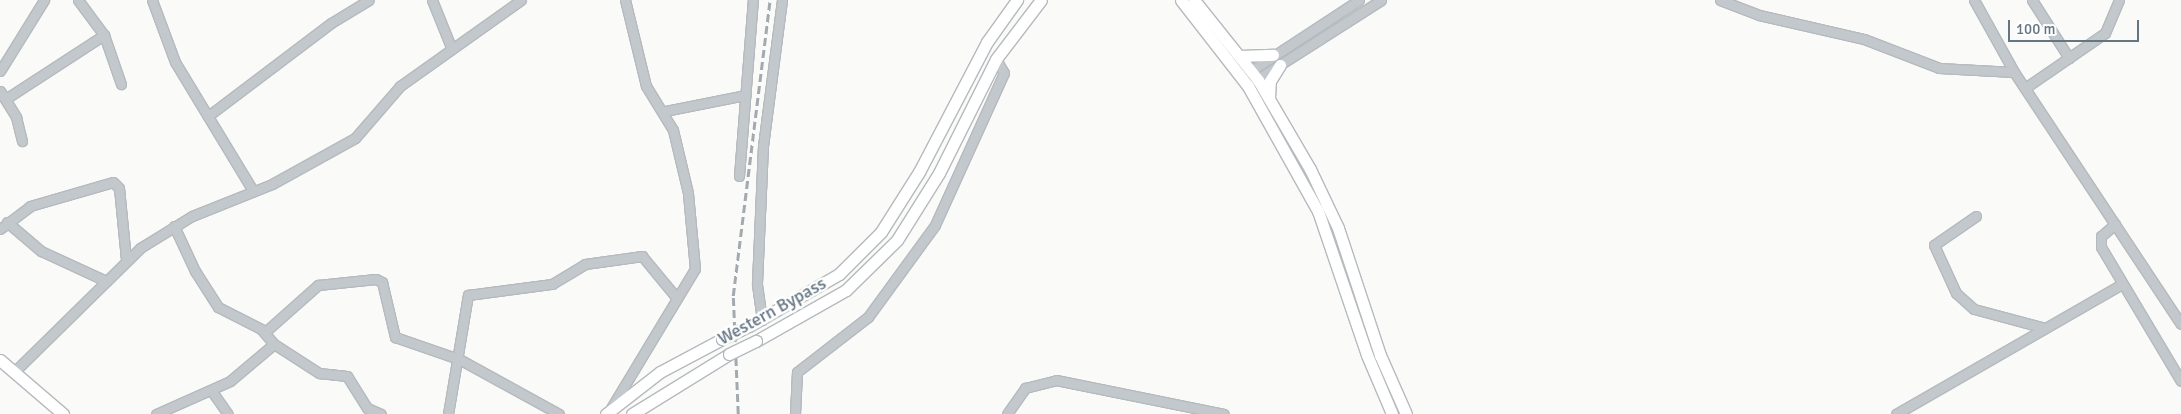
<!DOCTYPE html>
<html>
<head>
<meta charset="utf-8">
<style>
	body { margin:0 }
	#map { position:relative; width:2181px; height:414px; overflow:hidden; background:#fafaf8; font-family:Signika,sans-serif }
	div>[style] { position:absolute }
	.roads { filter:drop-shadow(1px 0 #b5babe) drop-shadow(-1px 0 #b5babe) drop-shadow(0 1px #b5babe) drop-shadow(0 -1px #b5babe) }
	.minor>* { height:9px; margin:-4.5px; padding:0 4.5px; transform-origin:4.5px; border-radius:4.5px; background:#c3c8cc }
	.major>* { height:11px; margin:-5.5px; padding:0 5.5px; transform-origin:5.5px; border-radius:5.5px; background:#fff }
	.rail>* { height:2.5px; margin-top:-1.25px; transform-origin:0; background:repeating-linear-gradient(90deg,#a2aab0 0 8px,transparent 0 12px) }
	.bridges { filter:drop-shadow(1px 0 #b5babe) drop-shadow(-1px 0 #b5babe) drop-shadow(0 1px #b5babe) drop-shadow(0 -1px #b5babe) }
	.major-bridge>* { height:11px; margin:-5.5px; padding:0 5.5px; transform-origin:5.5px; border-radius:5.5px; background:#fff }
	span { translate:-50% -50%; white-space:nowrap; text-align:center; line-height:1.15; -webkit-text-stroke:5px #fff; paint-order:stroke }
	.street-label { font-size:18px; color:#657683 }
	.scale { position:absolute; left:2008px; top:20px; width:131px; height:22px; box-sizing:border-box; border:2px solid #657683; border-top:0; padding-left:6px; font-size:15px; line-height:18px; white-space:nowrap; color:#657683; -webkit-text-stroke:4px #fff; paint-order:stroke }
</style>
</head>
<body>
<div id="map">
	<div class="roads">
		<div class="minor">
			<i style="left:78px;top:0;width:44px;rotate:53.4deg"></i>
			<i style="left:104px;top:35px;width:52px;rotate:70.9deg"></i>
			<i style="left:152px;top:0;width:66px;rotate:69.6deg"></i>
			<i style="left:175px;top:62px;width:151px;rotate:58.8deg"></i>
			<i style="left:432px;top:0;width:51px;rotate:68deg"></i>
			<i style="left:1720px;top:0;width:42px;rotate:21deg"></i>
			<i style="left:1759px;top:15px;width:108px;rotate:12.9deg"></i>
			<i style="left:1864px;top:39px;width:80px;rotate:21.1deg"></i>
			<i style="left:1939px;top:68px;width:75px;rotate:3.1deg"></i>
			<i style="left:1974px;top:0;width:82px;rotate:60.9deg"></i>
			<i style="left:2014px;top:72px;width:302px;rotate:56.5deg"></i>
			<i style="left:2032px;top:0;width:69px;rotate:57.5deg"></i>
			<i style="left:0;top:71px;width:84px;rotate:-58.2deg"></i>
			<i style="left:1246px;top:74px;width:135px;rotate:-33.2deg"></i>
			<i style="left:1253px;top:82px;width:152px;rotate:-32.6deg"></i>
			<i style="left:2025px;top:88px;width:97px;rotate:-34.5deg"></i>
			<i style="left:2105px;top:33px;width:36px;rotate:-67deg"></i>
			<i style="left:0;top:91px;width:31px;rotate:58deg"></i>
			<i style="left:16px;top:117px;width:25px;rotate:76deg"></i>
			<i style="left:7px;top:98px;width:116px;rotate:-33deg"></i>
			<i style="left:665px;top:111px;width:82px;rotate:-11.3deg"></i>
			<i style="left:208px;top:116px;width:154px;rotate:-37.1deg"></i>
			<i style="left:331px;top:23px;width:44px;rotate:-31.2deg"></i>
			<i style="left:739px;top:176px;width:177px;rotate:-85.5deg"></i>
			<i style="left:1976px;top:216px;width:51px;rotate:145.4deg"></i>
			<i style="left:1934px;top:245px;width:53px;rotate:65.4deg"></i>
			<i style="left:1956px;top:293px;width:24px;rotate:42deg"></i>
			<i style="left:1974px;top:309px;width:73px;rotate:15deg"></i>
			<i style="left:7px;top:222px;width:45px;rotate:40.5deg"></i>
			<i style="left:41px;top:251px;width:72px;rotate:24.8deg"></i>
			<i style="left:2115px;top:224px;width:18px;rotate:139deg"></i>
			<i style="left:2101px;top:236px;width:11px;rotate:90deg"></i>
			<i style="left:2101px;top:247px;width:156px;rotate:59.2deg"></i>
			<i style="left:174px;top:226px;width:50px;rotate:65deg"></i>
			<i style="left:195px;top:271px;width:43px;rotate:57.4deg"></i>
			<i style="left:218px;top:307px;width:48px;rotate:27.1deg"></i>
			<i style="left:261px;top:329px;width:20px;rotate:49deg"></i>
			<i style="left:0;top:229px;width:38px;rotate:-37deg"></i>
			<i style="left:30px;top:206px;width:86px;rotate:-16.1deg"></i>
			<i style="left:113px;top:182px;width:8px;rotate:45deg"></i>
			<i style="left:119px;top:188px;width:72px;rotate:84.4deg"></i>
			<i style="left:762px;top:320px;width:37px;rotate:-98deg"></i>
			<i style="left:757px;top:283px;width:137px;rotate:-87.5deg"></i>
			<i style="left:763px;top:146px;width:147px;rotate:-82.6deg"></i>
			<i style="left:265px;top:332px;width:71px;rotate:-41.6deg"></i>
			<i style="left:318px;top:285px;width:58px;rotate:-5.9deg"></i>
			<i style="left:376px;top:279px;width:7px;rotate:27deg"></i>
			<i style="left:382px;top:282px;width:57px;rotate:76.7deg"></i>
			<i style="left:395px;top:337px;width:68px;rotate:19deg"></i>
			<i style="left:459px;top:359px;width:114px;rotate:28.8deg"></i>
			<i style="left:14px;top:372px;width:177px;rotate:-44.5deg"></i>
			<i style="left:140px;top:248px;width:61px;rotate:-31.6deg"></i>
			<i style="left:192px;top:216px;width:86px;rotate:-21.8deg"></i>
			<i style="left:272px;top:184px;width:95px;rotate:-29deg"></i>
			<i style="left:355px;top:138px;width:69px;rotate:-49.1deg"></i>
			<i style="left:400px;top:86px;width:148px;rotate:-35.4deg"></i>
			<i style="left:211px;top:390px;width:29px;rotate:55deg"></i>
			<i style="left:611px;top:408px;width:162px;rotate:-58.9deg"></i>
			<i style="left:695px;top:269px;width:76px;rotate:-95.3deg"></i>
			<i style="left:688px;top:193px;width:65px;rotate:-103.4deg"></i>
			<i style="left:673px;top:130px;width:52px;rotate:-121.5deg"></i>
			<i style="left:646px;top:86px;width:89px;rotate:-103.7deg"></i>
			<i style="left:156px;top:414px;width:81px;rotate:-24deg"></i>
			<i style="left:230px;top:381px;width:57px;rotate:-40.1deg"></i>
			<i style="left:274px;top:344px;width:54px;rotate:32.8deg"></i>
			<i style="left:319px;top:373px;width:28px;rotate:6deg"></i>
			<i style="left:347px;top:376px;width:38px;rotate:58deg"></i>
			<i style="left:367px;top:408px;width:15px;rotate:23deg"></i>
			<i style="left:448px;top:414px;width:121px;rotate:-80.5deg"></i>
			<i style="left:468px;top:295px;width:85px;rotate:-7.5deg"></i>
			<i style="left:552px;top:284px;width:39px;rotate:-31deg"></i>
			<i style="left:585px;top:264px;width:58px;rotate:-8deg"></i>
			<i style="left:642px;top:256px;width:53px;rotate:50.3deg"></i>
			<i style="left:795px;top:414px;width:42px;rotate:-87.3deg"></i>
			<i style="left:797px;top:372px;width:90px;rotate:-37.8deg"></i>
			<i style="left:868px;top:317px;width:114px;rotate:-53.9deg"></i>
			<i style="left:935px;top:225px;width:167px;rotate:-65.6deg"></i>
			<i style="left:1004px;top:73px;width:16px;rotate:-120deg"></i>
			<i style="left:1007px;top:414px;width:32px;rotate:-55deg"></i>
			<i style="left:1025px;top:388px;width:32px;rotate:-14deg"></i>
			<i style="left:1056px;top:380px;width:171px;rotate:11.4deg"></i>
			<i style="left:1896px;top:414px;width:261px;rotate:-29.9deg"></i>
		</div>
		<div class="major">
			<i style="left:1181px;top:0;width:109px;rotate:52.1deg"></i>
			<i style="left:1248px;top:86px;width:143px;rotate:60.8deg"></i>
			<i style="left:1318px;top:211px;width:152px;rotate:71.2deg"></i>
			<i style="left:1367px;top:355px;width:64px;rotate:67deg"></i>
			<i style="left:1194px;top:0;width:102px;rotate:51.3deg"></i>
			<i style="left:1258px;top:80px;width:103px;rotate:59.7deg"></i>
			<i style="left:1310px;top:169px;width:65px;rotate:64.6deg"></i>
			<i style="left:1338px;top:228px;width:134px;rotate:71.7deg"></i>
			<i style="left:1380px;top:355px;width:64px;rotate:66.2deg"></i>
			<i style="left:1240px;top:56px;width:33px;rotate:-2deg"></i>
			<i style="left:1269px;top:98px;width:17px;rotate:-87deg"></i>
			<i style="left:1270px;top:81px;width:19px;rotate:-58deg"></i>
			<i style="left:749px;top:326px;width:104px;rotate:-30deg"></i>
			<i style="left:839px;top:274px;width:59px;rotate:-45deg"></i>
			<i style="left:881px;top:232px;width:71px;rotate:-57.7deg"></i>
			<i style="left:919px;top:172px;width:147px;rotate:-62.4deg"></i>
			<i style="left:987px;top:42px;width:52px;rotate:-54.5deg"></i>
			<i style="left:756px;top:341px;width:103px;rotate:-29.5deg"></i>
			<i style="left:846px;top:290px;width:71px;rotate:-44.4deg"></i>
			<i style="left:897px;top:240px;width:79px;rotate:-57.9deg"></i>
			<i style="left:939px;top:173px;width:127px;rotate:-63.4deg"></i>
			<i style="left:996px;top:59px;width:74px;rotate:-52.7deg"></i>
			<i style="left:0;top:360px;width:83px;rotate:40.6deg"></i>
			<i style="left:606px;top:414px;width:68px;rotate:-37.9deg"></i>
			<i style="left:660px;top:372px;width:70px;rotate:-28deg"></i>
			<i style="left:632px;top:414px;width:114px;rotate:-31.7deg"></i>
		</div>
	</div>
	<div class="rail">
		<i style="left:738px;top:414px;width:118px;rotate:-92.4deg"></i>
		<i style="left:733px;top:296px;width:298px;rotate:-82.9deg"></i>
	</div>
	<div class="bridges">
		<div class="major-bridge">
			<i style="left:722px;top:339px;width:30px;rotate:-26deg"></i>
			<i style="left:729px;top:354px;width:30px;rotate:-26deg"></i>
		</div>
	</div>
	<div class="street-label">
		<span style="left:772px;top:311px;rotate:-29deg">Western Bypass</span>
	</div>
	<div class="scale">100 m</div>
</div>
</body>
</html>
